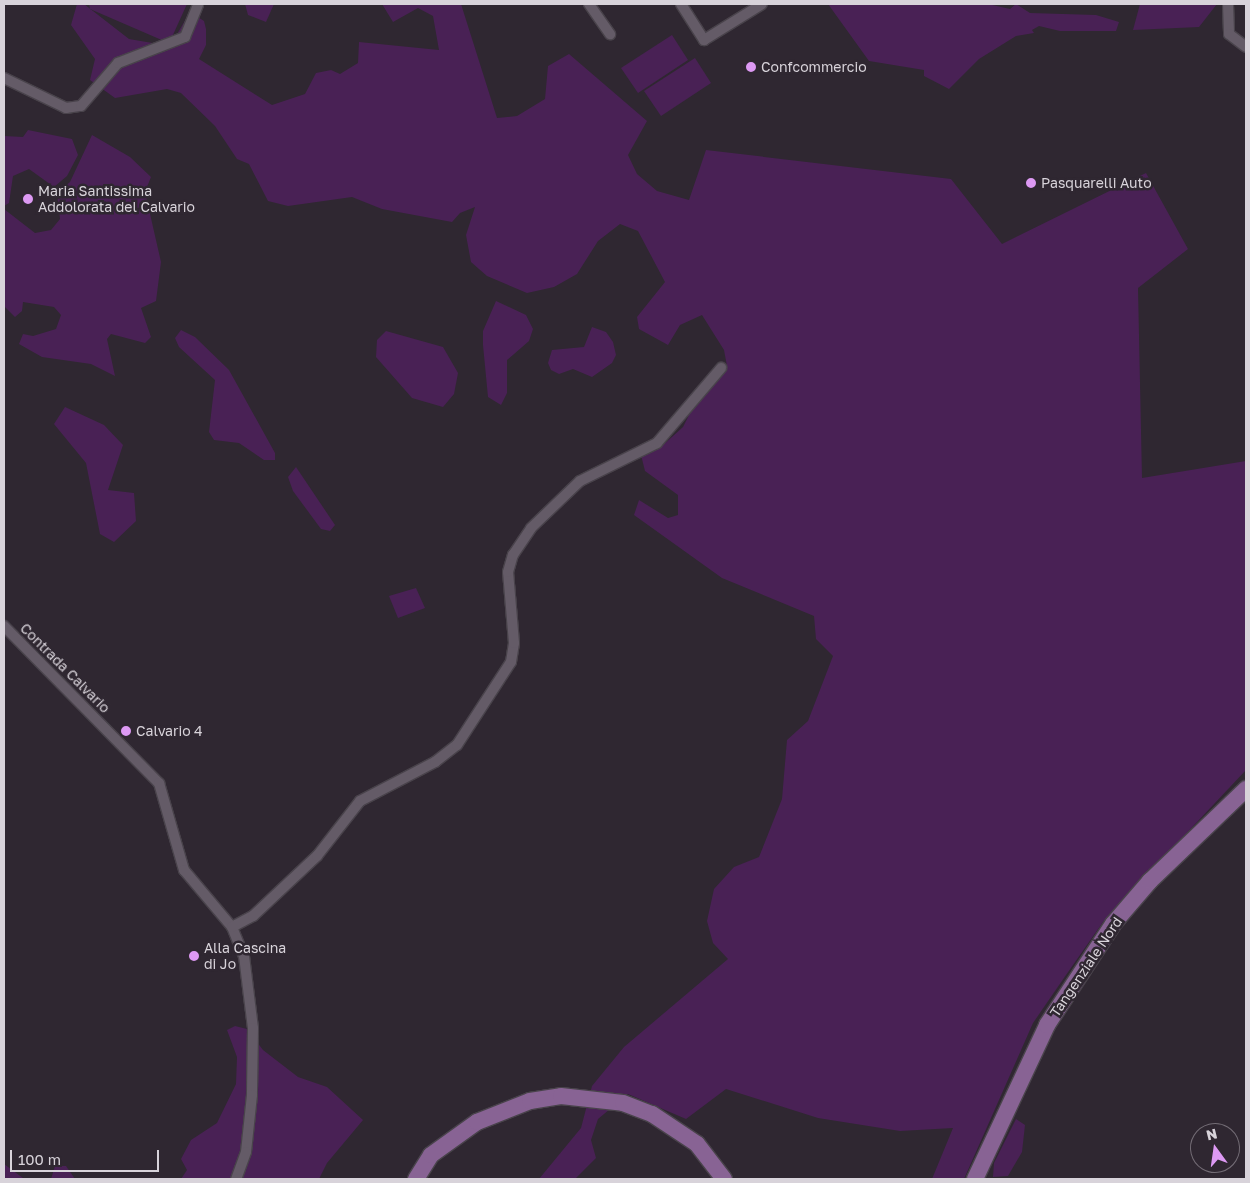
<!DOCTYPE html>
<html>
<head>
<meta charset="utf-8">
<style>
	body { margin:0 }
	#map { position:relative; width:1250px; height:1183px; overflow:hidden; background:#2f2731; font-family:"Golos Text",sans-serif }
	div>[style] { position:absolute }
	.green>* { inset:0; background:#492155 }
	.roads { filter:drop-shadow(1px 0 #49434b) drop-shadow(-1px 0 #49434b) drop-shadow(0 1px #49434b) drop-shadow(0 -1px #49434b) }
	.minor>* { height:10px; margin:-5px; padding:0 5px; transform-origin:5px; border-radius:5px; background:#645b67 }
	.primary>* { height:16px; margin:-8px; padding:0 8px; transform-origin:8px; border-radius:8px; background:#886394 }
	.dots>* { width:14px; height:14px; translate:-50% -50%; box-sizing:border-box; border:2px solid #2f2731; border-radius:50% }
	span { translate:-50% -50%; white-space:nowrap; text-align:center; line-height:1.15; -webkit-text-stroke:5px #2f2731; paint-order:stroke }
	.poi-label { font-size:14px; color:#d8d3da }
	.left { translate:0 -50%; text-align:left }
	.street-label { font-size:14px; color:#d8d3da }
	.frame { position:absolute; inset:0; border:5px solid #d8d3da; pointer-events:none }
	.north { position:absolute; left:1190px; top:1123px; width:50px; height:50px; box-sizing:border-box; background:#2f2731; border:1px solid #736c75; border-radius:50%; rotate:346deg; font-size:14px; font-weight:700; line-height:20px; text-align:center; color:#d8d3da }
	.north::after { content:''; display:block; margin:auto; width:18px; height:22px; background:#dd99f3; clip-path:polygon(50% 0,100% 100%,50% 72%,0 100%) }
	.scale { position:absolute; left:10px; top:1150px; width:149px; height:22px; box-sizing:border-box; border:2px solid #d8d3da; border-top:0; padding-left:6px; font-size:15px; line-height:18px; white-space:nowrap; color:#d8d3da; -webkit-text-stroke:4px #2f2731; paint-order:stroke }
</style>
</head>
<body>
<div id="map">
	<div class="green">
		<i style="clip-path:polygon(77px 4px,84px 4px,129px 39px,164px 45px,173px 41px,190px 12px,204px 21px,206px 29px,206px 45px,199px 59px,272px 105px,305px 94px,316px 73px,331px 70px,340px 74px,358px 63px,359px 42px,439px 50px,433px 16px,418px 8px,393px 22px,382px 4px,461px 4px,497px 118px,517px 116px,545px 99px,548px 66px,569px 54px,647px 121px,628px 155px,637px 174px,657px 191px,689px 200px,706px 150px,951px 179px,1002px 244px,1146px 173px,1188px 249px,1138px 288px,1142px 478px,1246px 461px,1246px 770px,1103px 922px,1066px 975px,1033px 1023px,964px 1179px,932px 1179px,953px 1128px,900px 1131px,818px 1118px,726px 1089px,686px 1119px,628px 1094px,598px 1119px,591px 1140px,596px 1158px,575px 1179px,539px 1179px,581px 1128px,592px 1086px,624px 1047px,728px 959px,713px 943px,707px 921px,714px 889px,734px 867px,759px 857px,782px 799px,787px 740px,808px 721px,833px 656px,816px 639px,814px 616px,722px 578px,634px 515px,639px 500px,668px 518px,678px 515px,678px 495px,645px 471px,641px 455px,662px 446px,683px 427px,698px 397px,727px 366px,724px 350px,702px 315px,680px 325px,668px 345px,639px 329px,637px 317px,665px 282px,638px 231px,620px 224px,598px 241px,577px 274px,554px 287px,527px 293px,487px 276px,471px 262px,466px 235px,475px 207px,460px 213px,452px 222px,382px 209px,352px 197px,288px 206px,268px 201px,249px 164px,237px 159px,215px 126px,181px 93px,167px 89px,115px 98px,90px 80px,95px 59px,71px 25px)"></i>
		<i style="clip-path:polygon(89px 4px,187px 4px,172px 37px,164px 41px,90px 9px)"></i>
		<i style="clip-path:polygon(245px 4px,274px 4px,266px 22px,248px 15px)"></i>
		<i style="clip-path:polygon(828px 4px,988px 4px,1010px 9px,1016px 4px,1030px 13px,1096px 15px,1119px 22px,1116px 31px,1060px 31px,1039px 26px,1032px 30px,1034px 33px,1016px 36px,979px 59px,949px 89px,924px 76px,924px 70px,869px 61px)"></i>
		<i style="clip-path:polygon(1140px 4px,1217px 4px,1199px 27px,1133px 30px)"></i>
		<i style="clip-path:polygon(672px 35px,688px 60px,638px 93px,621px 68px)"></i>
		<i style="clip-path:polygon(695px 58px,711px 83px,661px 116px,644px 91px)"></i>
		<i style="clip-path:polygon(28px 130px,72px 139px,78px 155px,67px 176px,54px 187px,29px 169px,13px 176px,9px 203px,4px 206px,4px 136px,23px 137px)"></i>
		<i style="clip-path:polygon(92px 135px,130px 157px,151px 177px,145px 192px,161px 262px,156px 301px,141px 308px,151px 337px,145px 343px,111px 334px,107px 339px,115px 376px,91px 364px,42px 357px,19px 344px,23px 334px,33px 336px,56px 329px,61px 315px,54px 307px,23px 302px,22px 311px,15px 317px,4px 306px,4px 209px,35px 233px,51px 230px,60px 219px,57px 193px,70px 182px)"></i>
		<i style="clip-path:polygon(496px 301px,526px 315px,533px 329px,529px 341px,507px 360px,507px 393px,501px 405px,488px 397px,483px 345px,483px 331px)"></i>
		<i style="clip-path:polygon(592px 327px,606px 332px,613px 342px,616px 355px,612px 363px,592px 377px,573px 369px,559px 374px,551px 370px,548px 363px,552px 350px,584px 347px)"></i>
		<i style="clip-path:polygon(181px 330px,195px 337px,229px 370px,275px 453px,275px 460px,264px 460px,239px 443px,214px 440px,209px 432px,215px 380px,179px 347px,175px 338px)"></i>
		<i style="clip-path:polygon(386px 331px,443px 347px,458px 373px,454px 394px,443px 407px,412px 398px,376px 357px,377px 340px)"></i>
		<i style="clip-path:polygon(65px 407px,104px 425px,123px 445px,108px 490px,134px 493px,136px 521px,114px 542px,100px 534px,86px 463px,54px 424px)"></i>
		<i style="clip-path:polygon(296px 467px,335px 525px,330px 531px,321px 529px,293px 491px,288px 477px)"></i>
		<i style="clip-path:polygon(416px 588px,425px 608px,398px 618px,389px 596px)"></i>
		<i style="clip-path:polygon(235px 1026px,247px 1029px,263px 1050px,298px 1077px,327px 1087px,363px 1120px,327px 1163px,319px 1179px,181px 1179px,187px 1170px,181px 1159px,191px 1140px,217px 1123px,236px 1084px,237px 1057px,227px 1030px)"></i>
		<i style="clip-path:polygon(1016px 1119px,1025px 1125px,1022px 1152px,1008px 1176px,993px 1177px,994px 1163px)"></i>
		<i style="clip-path:polygon(4px 1164px,23px 1178px,29px 1179px,4px 1179px)"></i>
		<i style="clip-path:polygon(55px 1166px,66px 1166px,75px 1179px,51px 1179px)"></i>
	</div>
	<div class="roads">
		<div class="minor">
			<i style="left:589px;top:4px;width:37px;rotate:55deg"></i>
			<i style="left:681px;top:4px;width:43px;rotate:57.4deg"></i>
			<i style="left:704px;top:40px;width:68px;rotate:-31.8deg"></i>
			<i style="left:1228px;top:4px;width:30px;rotate:88deg"></i>
			<i style="left:1229px;top:34px;width:21px;rotate:37deg"></i>
			<i style="left:4px;top:78px;width:69px;rotate:25.8deg"></i>
			<i style="left:66px;top:108px;width:15px;rotate:-8deg"></i>
			<i style="left:81px;top:106px;width:57px;rotate:-49.3deg"></i>
			<i style="left:118px;top:63px;width:72px;rotate:-21.2deg"></i>
			<i style="left:185px;top:37px;width:35px;rotate:-68deg"></i>
			<i style="left:4px;top:626px;width:221px;rotate:45.4deg"></i>
			<i style="left:159px;top:783px;width:91px;rotate:74deg"></i>
			<i style="left:184px;top:870px;width:75px;rotate:49.9deg"></i>
			<i style="left:232px;top:927px;width:31px;rotate:68deg"></i>
			<i style="left:244px;top:956px;width:73px;rotate:82.9deg"></i>
			<i style="left:253px;top:1028px;width:67px;rotate:90.9deg"></i>
			<i style="left:252px;top:1095px;width:57px;rotate:96deg"></i>
			<i style="left:246px;top:1152px;width:29px;rotate:110deg"></i>
			<i style="left:232px;top:927px;width:24px;rotate:-28deg"></i>
			<i style="left:253px;top:916px;width:88px;rotate:-43.2deg"></i>
			<i style="left:317px;top:856px;width:70px;rotate:-52deg"></i>
			<i style="left:360px;top:801px;width:85px;rotate:-27.5deg"></i>
			<i style="left:435px;top:762px;width:28px;rotate:-38deg"></i>
			<i style="left:457px;top:745px;width:99px;rotate:-57deg"></i>
			<i style="left:511px;top:662px;width:19px;rotate:-81deg"></i>
			<i style="left:514px;top:643px;width:71px;rotate:-94.8deg"></i>
			<i style="left:508px;top:572px;width:18px;rotate:-74deg"></i>
			<i style="left:513px;top:555px;width:32px;rotate:-56deg"></i>
			<i style="left:531px;top:528px;width:68px;rotate:-43.8deg"></i>
			<i style="left:580px;top:481px;width:86px;rotate:-26.3deg"></i>
			<i style="left:657px;top:443px;width:99px;rotate:-49.5deg"></i>
		</div>
		<div class="primary">
			<i style="left:416px;top:1179px;width:28px;rotate:-58deg"></i>
			<i style="left:431px;top:1155px;width:57px;rotate:-35.7deg"></i>
			<i style="left:477px;top:1122px;width:57px;rotate:-21.6deg"></i>
			<i style="left:530px;top:1101px;width:31px;rotate:-9deg"></i>
			<i style="left:561px;top:1096px;width:62px;rotate:6.4deg"></i>
			<i style="left:623px;top:1103px;width:31px;rotate:21deg"></i>
			<i style="left:652px;top:1114px;width:54px;rotate:33.7deg"></i>
			<i style="left:697px;top:1144px;width:44px;rotate:52.4deg"></i>
			<i style="left:975px;top:1179px;width:170px;rotate:-64.9deg"></i>
			<i style="left:1047px;top:1025px;width:121px;rotate:-56.8deg"></i>
			<i style="left:1113px;top:924px;width:57px;rotate:-49.3deg"></i>
			<i style="left:1150px;top:881px;width:133px;rotate:-43.8deg"></i>
		</div>
	</div>
	<div class="dots">
		<i style="left:751px;top:67px;background:#dd99f3"></i>
		<i style="left:1031px;top:183px;background:#dd99f3"></i>
		<i style="left:28px;top:199px;background:#dd99f3"></i>
		<i style="left:126px;top:731px;background:#dd99f3"></i>
		<i style="left:194px;top:956px;background:#dd99f3"></i>
	</div>
	<div class="poi-label">
		<span class="left" style="left:761px;top:67px">Confcommercio</span>
		<span class="left" style="left:1041px;top:183px">Pasquarelli Auto</span>
		<span class="left" style="left:38px;top:199px">Maria Santissima<br>Addolorata del Calvario</span>
		<span class="left" style="left:136px;top:731px">Calvario 4</span>
		<span class="left" style="left:204px;top:956px">Alla Cascina<br>di Jo</span>
	</div>
	<div class="street-label">
		<span style="left:65px;top:668px;rotate:45deg">Contrada Calvario</span>
		<span style="left:1086px;top:967px;rotate:-56deg">Tangenziale Nord</span>
	</div>
	<div class="frame"></div>
	<div class="north">N</div>
	<div class="scale">100 m</div>
</div>
</body>
</html>
